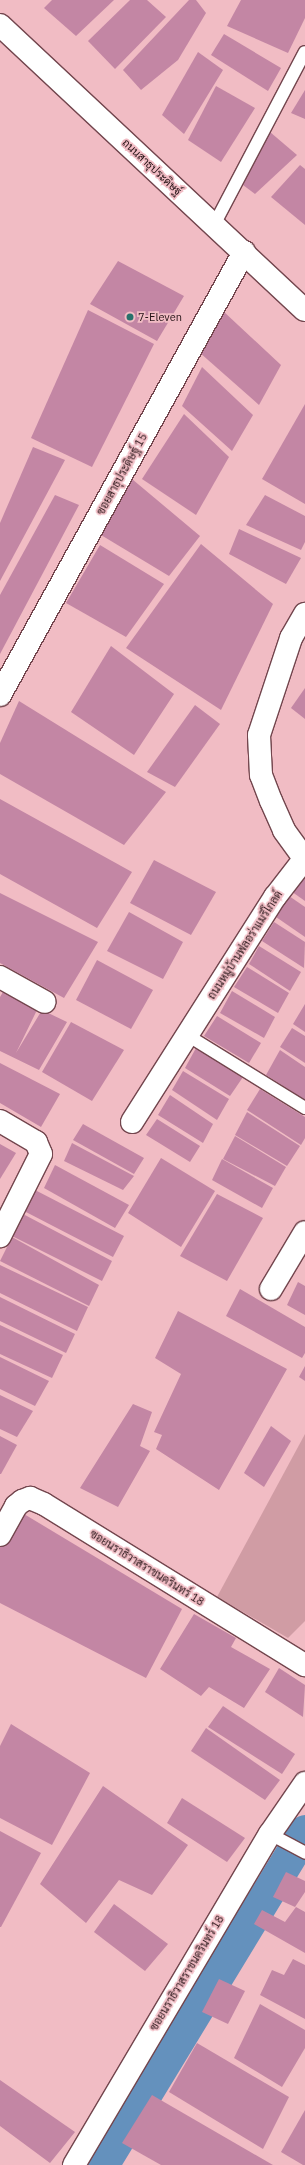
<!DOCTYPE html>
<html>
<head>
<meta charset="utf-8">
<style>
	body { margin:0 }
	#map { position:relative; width:305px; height:2165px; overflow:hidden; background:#f1bcc4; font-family:"IBM Plex Sans",Sarabun,sans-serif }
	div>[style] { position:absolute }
	.green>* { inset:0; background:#d09ca4 }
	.canal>* { height:33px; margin:-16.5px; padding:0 16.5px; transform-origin:16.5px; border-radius:16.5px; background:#6491bd }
	.building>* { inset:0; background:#c386a4 }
	.roads { filter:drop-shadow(1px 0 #73464e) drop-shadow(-1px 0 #73464e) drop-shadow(0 1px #73464e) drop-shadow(0 -1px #73464e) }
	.lane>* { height:12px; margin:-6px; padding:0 6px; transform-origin:6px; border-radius:6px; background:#fff }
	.street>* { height:22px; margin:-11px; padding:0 11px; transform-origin:11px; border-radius:11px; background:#fff }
	.secondary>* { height:22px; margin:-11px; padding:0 11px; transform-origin:11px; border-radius:11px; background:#fff }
	.dots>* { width:11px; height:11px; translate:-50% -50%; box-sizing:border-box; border:2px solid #f1bcc4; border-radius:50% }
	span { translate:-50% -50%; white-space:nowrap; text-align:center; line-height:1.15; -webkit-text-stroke:3.5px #f1bcc4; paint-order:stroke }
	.street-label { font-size:11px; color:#251316 }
	.poi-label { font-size:11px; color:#251316 }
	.left { translate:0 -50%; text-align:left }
</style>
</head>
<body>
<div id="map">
	<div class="green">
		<i style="clip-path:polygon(305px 1434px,305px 1621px,288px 1638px,217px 1597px)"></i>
	</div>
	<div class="canal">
		<i style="left:102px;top:2165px;width:391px;rotate:-58.7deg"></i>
	</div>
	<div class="building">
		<i style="clip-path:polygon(52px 0,114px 0,76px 36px,44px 8px)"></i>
		<i style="clip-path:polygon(130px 0,147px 0,166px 17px,115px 69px,88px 41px)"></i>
		<i style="clip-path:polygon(189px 0,196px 0,206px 13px,178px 60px,141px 90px,123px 70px)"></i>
		<i style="clip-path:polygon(241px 0,305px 0,305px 18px,288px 53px,227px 26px)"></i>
		<i style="clip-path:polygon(224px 34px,281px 68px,268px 91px,211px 55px)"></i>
		<i style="clip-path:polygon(198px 52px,223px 70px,184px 134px,162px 115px)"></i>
		<i style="clip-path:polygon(216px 86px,255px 108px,221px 162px,188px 140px)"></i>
		<i style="clip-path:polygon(305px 90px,305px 119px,291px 113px)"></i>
		<i style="clip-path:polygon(270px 132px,297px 155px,255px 194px,243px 185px)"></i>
		<i style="clip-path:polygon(300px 165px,305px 169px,305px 225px,271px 197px)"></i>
		<i style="clip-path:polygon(118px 261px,184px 296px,157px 341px,90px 304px)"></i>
		<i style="clip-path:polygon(88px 310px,154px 344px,92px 467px,31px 438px)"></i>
		<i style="clip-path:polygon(223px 311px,281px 365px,259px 405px,199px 352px)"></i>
		<i style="clip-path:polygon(202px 367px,253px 415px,232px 451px,182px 406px)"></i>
		<i style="clip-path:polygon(305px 404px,305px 504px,262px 479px)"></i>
		<i style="clip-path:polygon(184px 414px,229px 457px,196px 515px,142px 479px)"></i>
		<i style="clip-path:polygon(33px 447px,65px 460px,0 581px,0 523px)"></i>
		<i style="clip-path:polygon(132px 479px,200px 536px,169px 576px,101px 535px)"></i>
		<i style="clip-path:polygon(55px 495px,79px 505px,0 654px,0 595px)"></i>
		<i style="clip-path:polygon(265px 495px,305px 516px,305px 542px,301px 550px,246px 525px)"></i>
		<i style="clip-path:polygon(239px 529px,301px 558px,286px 584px,229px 554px)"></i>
		<i style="clip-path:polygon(201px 544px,273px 604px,221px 710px,126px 648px)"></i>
		<i style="clip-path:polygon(100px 545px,164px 584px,126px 637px,66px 603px)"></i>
		<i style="clip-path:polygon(111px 646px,174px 694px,134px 755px,71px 712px)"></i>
		<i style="clip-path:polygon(305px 688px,305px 719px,291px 708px)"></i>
		<i style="clip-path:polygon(19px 701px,166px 792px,124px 845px,0 774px,0 743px)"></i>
		<i style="clip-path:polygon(195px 705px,220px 724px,175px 787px,147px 772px)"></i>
		<i style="clip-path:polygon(0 799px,132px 872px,97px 928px,0 874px)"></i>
		<i style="clip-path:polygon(154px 860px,216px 892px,191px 935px,130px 903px)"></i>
		<i style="clip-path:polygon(301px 873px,305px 876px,305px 901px,288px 889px)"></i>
		<i style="clip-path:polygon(0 893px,98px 942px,64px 998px,0 963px)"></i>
		<i style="clip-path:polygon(289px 896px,305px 907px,305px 937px,276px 917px)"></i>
		<i style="clip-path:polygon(129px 912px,183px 942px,163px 979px,107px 951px)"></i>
		<i style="clip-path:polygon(274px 922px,305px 942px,304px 968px,262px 941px)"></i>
		<i style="clip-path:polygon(259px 946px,301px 972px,290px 991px,249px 964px)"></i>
		<i style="clip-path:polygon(97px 960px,153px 990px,131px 1029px,76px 1000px)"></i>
		<i style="clip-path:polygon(247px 967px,289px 993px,278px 1013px,234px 987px)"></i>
		<i style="clip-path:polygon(232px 991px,275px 1017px,264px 1038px,220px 1013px)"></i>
		<i style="clip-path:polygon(3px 992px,37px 1010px,16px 1053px,42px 1010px,67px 1022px,39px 1070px,0 1051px,0 997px)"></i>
		<i style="clip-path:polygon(305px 1004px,305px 1032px,293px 1024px)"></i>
		<i style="clip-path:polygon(217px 1016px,261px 1043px,249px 1063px,204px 1036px)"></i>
		<i style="clip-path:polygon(71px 1022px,124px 1050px,92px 1101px,42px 1072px)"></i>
		<i style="clip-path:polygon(292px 1028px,305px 1036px,305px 1063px,280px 1047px)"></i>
		<i style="clip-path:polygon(196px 1048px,243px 1077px,230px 1096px,185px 1068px)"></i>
		<i style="clip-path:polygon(280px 1050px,305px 1067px,305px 1100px,266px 1075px)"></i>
		<i style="clip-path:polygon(0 1063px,60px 1094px,41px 1127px,0 1103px)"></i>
		<i style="clip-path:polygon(183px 1071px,229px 1099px,217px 1120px,172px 1090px)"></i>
		<i style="clip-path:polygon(260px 1089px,305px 1117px,305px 1138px,301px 1145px,247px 1110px)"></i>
		<i style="clip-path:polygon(170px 1095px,213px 1124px,203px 1143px,158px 1115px)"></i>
		<i style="clip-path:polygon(247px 1112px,300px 1146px,287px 1166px,235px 1135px)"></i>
		<i style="clip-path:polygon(157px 1119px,200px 1146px,190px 1162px,146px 1135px)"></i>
		<i style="clip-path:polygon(83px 1124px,144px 1158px,134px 1174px,73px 1140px)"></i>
		<i style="clip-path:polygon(235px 1136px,286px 1167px,275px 1186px,223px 1159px)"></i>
		<i style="clip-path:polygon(72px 1143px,134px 1176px,123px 1190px,64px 1161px)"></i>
		<i style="clip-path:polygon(0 1144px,16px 1153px,0 1179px)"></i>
		<i style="clip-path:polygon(161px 1158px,215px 1191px,181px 1247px,128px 1213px)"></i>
		<i style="clip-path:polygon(222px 1159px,273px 1188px,262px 1208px,212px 1180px)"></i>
		<i style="clip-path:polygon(55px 1165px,129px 1205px,115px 1228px,44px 1188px)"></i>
		<i style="clip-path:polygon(35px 1190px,124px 1236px,113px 1257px,24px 1211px)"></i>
		<i style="clip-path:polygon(217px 1194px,263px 1218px,227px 1281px,180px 1256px)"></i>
		<i style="clip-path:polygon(23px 1214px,112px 1261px,102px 1281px,12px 1236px)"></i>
		<i style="clip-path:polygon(12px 1237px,99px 1285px,89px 1306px,0 1261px)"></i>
		<i style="clip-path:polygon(0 1265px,88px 1307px,77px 1331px,0 1293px)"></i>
		<i style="clip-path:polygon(298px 1282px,305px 1286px,305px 1315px,287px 1305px)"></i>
		<i style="clip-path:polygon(240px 1289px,305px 1327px,305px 1353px,302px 1358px,226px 1316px)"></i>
		<i style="clip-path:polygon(0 1297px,75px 1334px,66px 1353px,0 1321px)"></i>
		<i style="clip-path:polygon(178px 1311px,287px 1369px,219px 1490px,156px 1449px,162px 1435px,154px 1432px,181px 1374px,155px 1358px)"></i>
		<i style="clip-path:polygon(0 1325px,63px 1355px,52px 1378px,0 1354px)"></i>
		<i style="clip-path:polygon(0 1357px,49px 1381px,35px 1406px,0 1389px)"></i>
		<i style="clip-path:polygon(305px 1366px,305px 1381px,299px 1377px)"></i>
		<i style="clip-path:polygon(0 1395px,33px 1411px,17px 1437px,0 1429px)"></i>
		<i style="clip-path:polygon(133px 1404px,152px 1412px,140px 1446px,150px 1451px,118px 1507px,80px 1488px)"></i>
		<i style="clip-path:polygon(271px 1426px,291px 1441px,264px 1487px,244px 1473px)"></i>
		<i style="clip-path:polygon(0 1436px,17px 1445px,1px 1474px,0 1474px)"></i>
		<i style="clip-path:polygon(19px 1511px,182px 1609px,146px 1678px,0 1603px,0 1546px)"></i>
		<i style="clip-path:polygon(194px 1614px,236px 1638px,231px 1647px,270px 1669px,244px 1708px,209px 1687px,201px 1696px,160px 1669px)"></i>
		<i style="clip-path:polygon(279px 1668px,305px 1685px,303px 1717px,265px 1692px)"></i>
		<i style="clip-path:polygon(223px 1706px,295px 1754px,282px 1774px,208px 1727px)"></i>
		<i style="clip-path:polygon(11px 1724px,90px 1773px,52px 1845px,0 1818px,0 1746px)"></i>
		<i style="clip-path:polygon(206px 1728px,280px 1780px,265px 1800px,191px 1751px)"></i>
		<i style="clip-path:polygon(103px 1786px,188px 1845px,152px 1895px,119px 1880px,86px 1923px,40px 1884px)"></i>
		<i style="clip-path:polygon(182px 1798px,245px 1838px,227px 1862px,167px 1823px)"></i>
		<i style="clip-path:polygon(0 1831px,41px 1853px,1px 1927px,0 1927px)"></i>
		<i style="clip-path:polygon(286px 1872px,305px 1881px,305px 1892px,295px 1907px,273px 1897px)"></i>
		<i style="clip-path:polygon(114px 1904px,168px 1944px,145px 1971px,94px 1932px)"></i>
		<i style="clip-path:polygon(296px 1907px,305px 1912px,305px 1953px,254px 1924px,262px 1910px,285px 1922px)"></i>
		<i style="clip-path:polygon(293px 1959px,305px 1965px,305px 2019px,260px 1995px,272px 1970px,284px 1975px)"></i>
		<i style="clip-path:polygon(219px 1979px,245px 1991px,228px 2024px,202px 2012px)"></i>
		<i style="clip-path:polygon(260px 2004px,305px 2030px,305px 2048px,282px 2087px,234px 2058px)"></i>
		<i style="clip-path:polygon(197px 2043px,289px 2097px,263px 2149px,169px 2092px)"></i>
		<i style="clip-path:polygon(0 2080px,75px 2132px,50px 2163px,0 2126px)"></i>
		<i style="clip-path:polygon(152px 2095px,273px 2165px,161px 2165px,122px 2143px)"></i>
		<i style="clip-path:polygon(305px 2110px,305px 2165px,303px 2165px,281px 2152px)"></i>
	</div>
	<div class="roads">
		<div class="lane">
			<i style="left:214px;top:225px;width:195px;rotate:-62.3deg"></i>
			<i style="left:187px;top:1035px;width:139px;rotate:31.7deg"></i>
			<i style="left:270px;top:1834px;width:40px;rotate:28deg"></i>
		</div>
		<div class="street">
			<i style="left:304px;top:858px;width:34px;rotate:-126deg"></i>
			<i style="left:284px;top:830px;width:32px;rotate:-114deg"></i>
			<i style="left:271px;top:801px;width:28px;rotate:-111deg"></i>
			<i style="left:261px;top:775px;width:40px;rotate:-92.9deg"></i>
			<i style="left:259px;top:735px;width:102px;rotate:-71.7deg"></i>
			<i style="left:291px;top:638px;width:28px;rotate:-60deg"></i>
			<i style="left:0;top:977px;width:51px;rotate:29.1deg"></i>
			<i style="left:0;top:1121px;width:42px;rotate:30.3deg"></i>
			<i style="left:36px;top:1142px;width:13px;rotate:67deg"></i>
			<i style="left:41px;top:1154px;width:92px;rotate:116.6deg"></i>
			<i style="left:132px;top:1122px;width:267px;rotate:-57.6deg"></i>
			<i style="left:275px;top:897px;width:49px;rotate:-52.4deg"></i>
			<i style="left:271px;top:1289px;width:66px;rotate:-59.2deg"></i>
			<i style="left:0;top:1535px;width:33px;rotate:-61deg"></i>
			<i style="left:16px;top:1506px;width:8px;rotate:-40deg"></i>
			<i style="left:22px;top:1501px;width:9px;rotate:-21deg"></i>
			<i style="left:30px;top:1498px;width:15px;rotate:23deg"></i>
			<i style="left:44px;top:1504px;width:307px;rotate:31.7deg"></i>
			<i style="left:74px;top:2165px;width:385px;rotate:-59.4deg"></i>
			<i style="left:270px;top:1834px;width:62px;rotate:-55.5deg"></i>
		</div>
		<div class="secondary">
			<i style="left:0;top:25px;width:417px;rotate:43.1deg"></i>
			<i style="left:0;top:695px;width:506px;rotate:-61.15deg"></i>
		</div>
	</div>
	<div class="dots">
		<i style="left:130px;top:317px;background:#28716c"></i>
	</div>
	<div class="street-label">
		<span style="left:152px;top:167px;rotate:43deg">ถนนสาธุประดิษฐ์</span>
		<span style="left:122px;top:474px;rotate:-61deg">ซอยสาธุประดิษฐ์ 15</span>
		<span style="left:245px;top:945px;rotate:-57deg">ถนนหมู่บ้านฟลอร่าแมรีโกลด์</span>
		<span style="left:147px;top:1568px;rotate:32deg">ซอยนราธิวาสราชนครินทร์ 18</span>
		<span style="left:187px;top:1973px;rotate:-59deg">ซอยนราธิวาสราชนครินทร์ 18</span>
	</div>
	<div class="poi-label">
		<span class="left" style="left:138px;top:317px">7-Eleven</span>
	</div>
</div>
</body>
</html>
